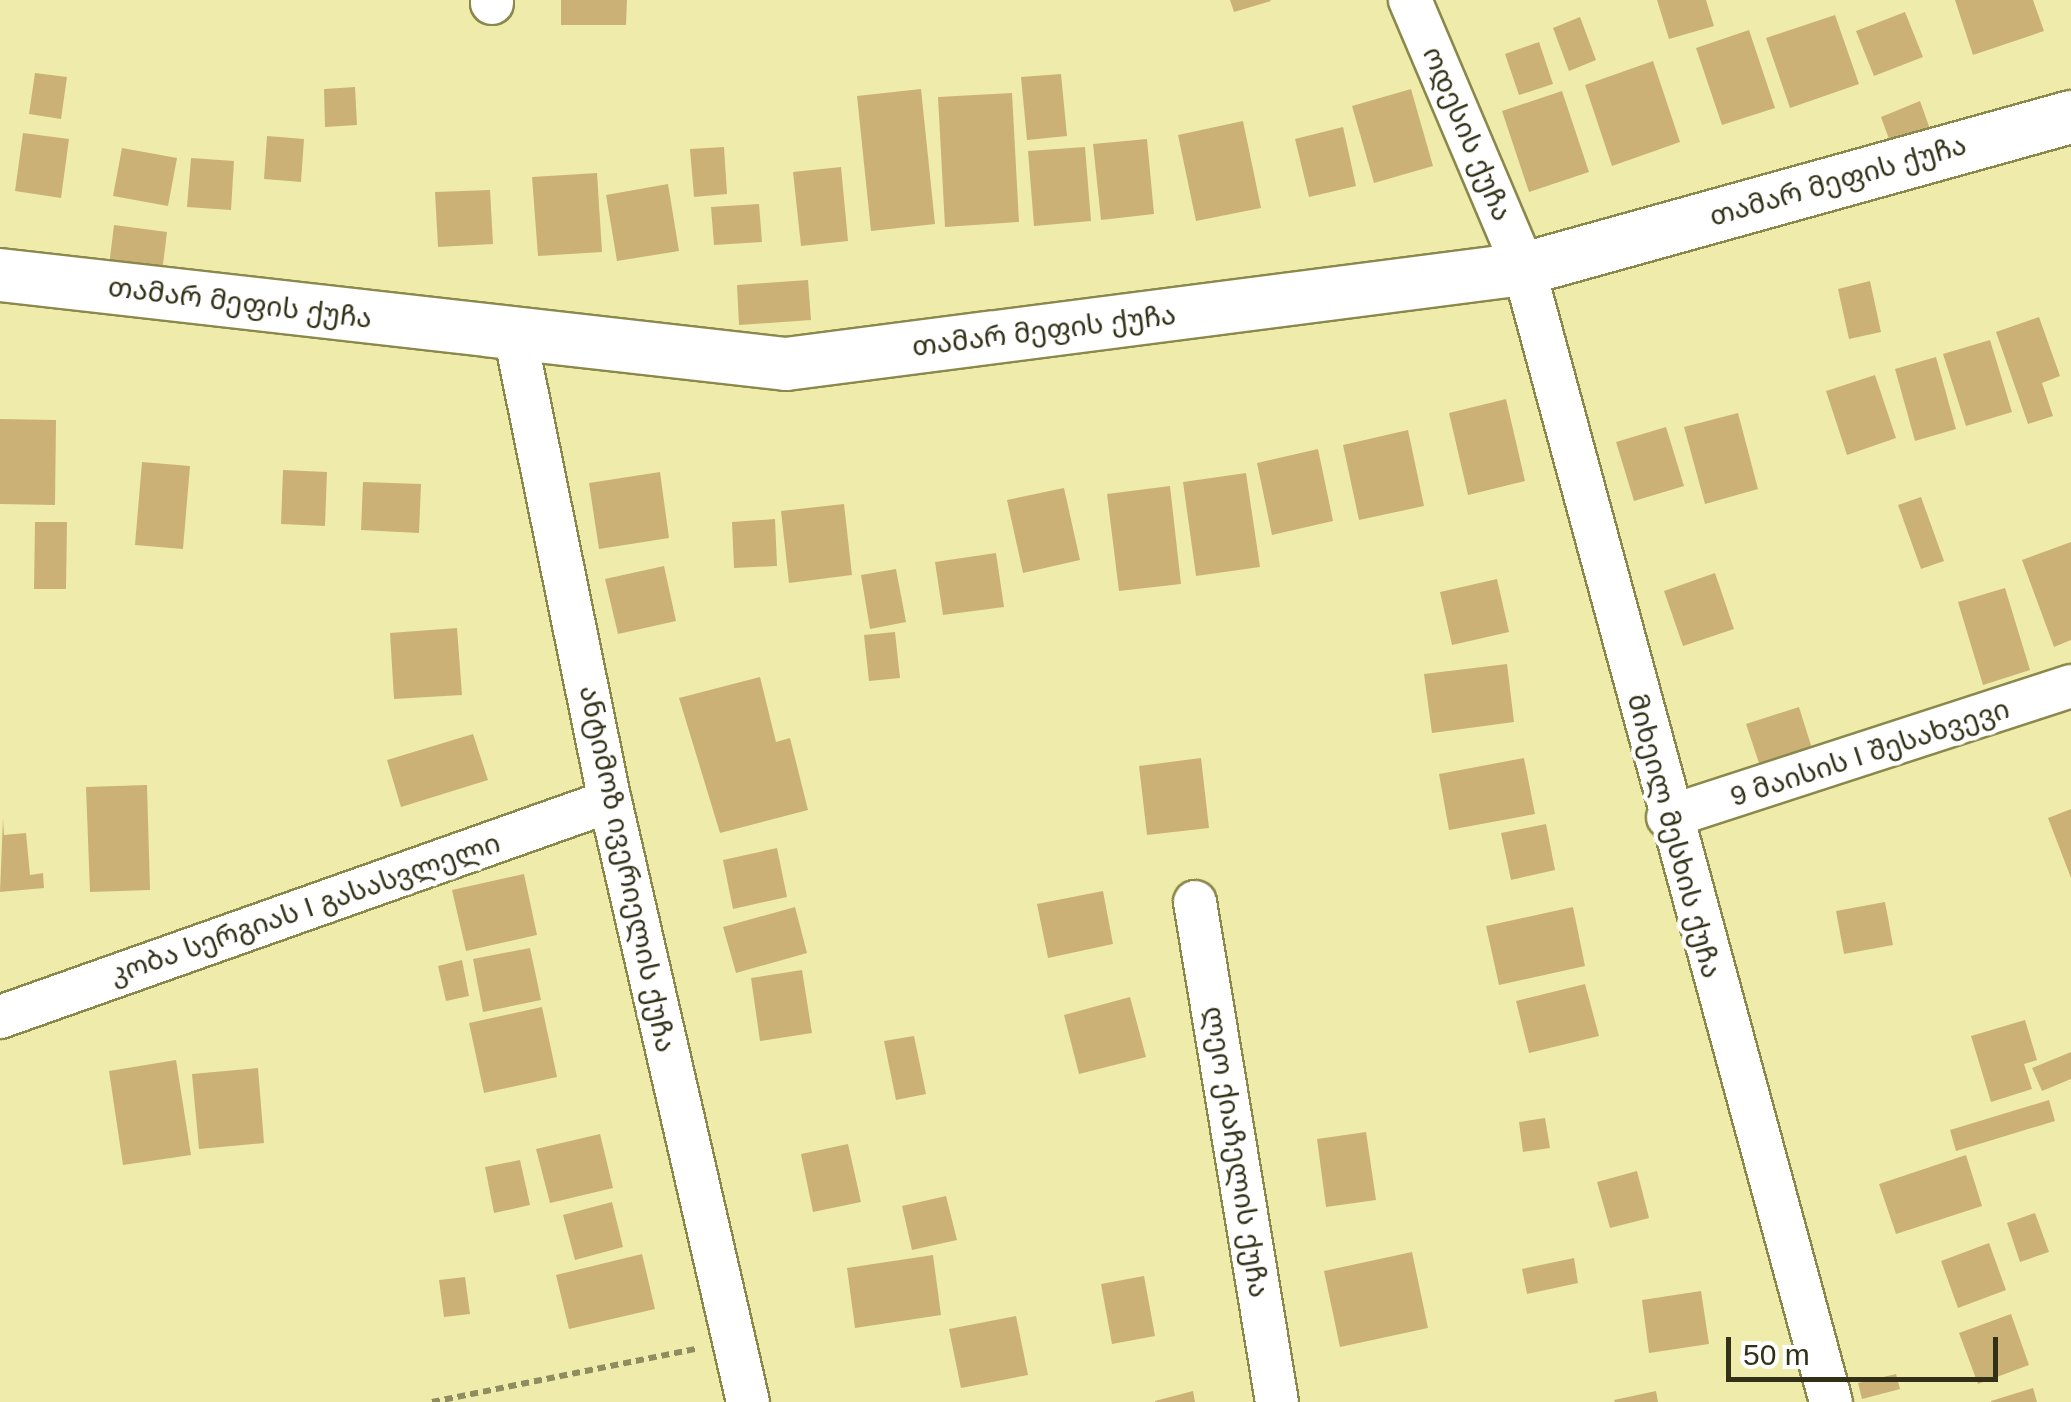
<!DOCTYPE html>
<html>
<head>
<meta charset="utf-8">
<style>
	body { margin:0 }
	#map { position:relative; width:2071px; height:1402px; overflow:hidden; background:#efecab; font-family:Arial,"Noto Sans Georgian",sans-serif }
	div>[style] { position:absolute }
	.building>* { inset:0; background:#ccb176 }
	.path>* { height:6px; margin-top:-3px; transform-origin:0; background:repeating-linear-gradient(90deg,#8f8d60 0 8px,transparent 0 13px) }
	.roads { filter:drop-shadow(2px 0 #8b884b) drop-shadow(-2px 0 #8b884b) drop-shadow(0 2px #8b884b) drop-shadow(0 -2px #8b884b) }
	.minor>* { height:42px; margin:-21px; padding:0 21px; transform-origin:21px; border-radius:21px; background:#fff }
	.tertiary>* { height:52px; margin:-26px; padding:0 26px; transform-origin:26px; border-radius:26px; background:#fff }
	span { translate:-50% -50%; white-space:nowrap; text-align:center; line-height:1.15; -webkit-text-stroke:9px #fff; paint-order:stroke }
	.street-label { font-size:28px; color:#323117 }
	.scale { position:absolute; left:1726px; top:1337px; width:272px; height:45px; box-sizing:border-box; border:5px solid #323117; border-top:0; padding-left:12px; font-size:30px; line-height:35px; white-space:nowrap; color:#323117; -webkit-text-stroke:8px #fff; paint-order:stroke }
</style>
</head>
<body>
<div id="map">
	<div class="building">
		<i style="clip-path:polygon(561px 0,627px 0,626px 25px,561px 25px)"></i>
		<i style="clip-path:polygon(1230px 0,1270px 0,1271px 1px,1234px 12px)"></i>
		<i style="clip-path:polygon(1657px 0,1706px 0,1714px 26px,1669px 39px)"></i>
		<i style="clip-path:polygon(1955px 0,2033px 0,2044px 31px,1973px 55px)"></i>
		<i style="clip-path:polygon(1905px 12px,1923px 57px,1874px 76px,1856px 31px)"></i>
		<i style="clip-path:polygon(1835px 15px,1859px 84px,1790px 108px,1766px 38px)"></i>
		<i style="clip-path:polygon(1580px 17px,1596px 60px,1569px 71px,1553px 28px)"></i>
		<i style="clip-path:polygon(1749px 30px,1775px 108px,1722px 125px,1696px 48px)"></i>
		<i style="clip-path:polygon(1539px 42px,1553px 84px,1519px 95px,1505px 54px)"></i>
		<i style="clip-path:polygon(1653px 61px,1680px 142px,1612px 166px,1585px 85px)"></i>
		<i style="clip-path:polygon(35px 73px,67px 77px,61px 119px,29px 114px)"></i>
		<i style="clip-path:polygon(1061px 74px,1067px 136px,1027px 140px,1021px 77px)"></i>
		<i style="clip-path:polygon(355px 87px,357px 125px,325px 127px,324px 89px)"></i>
		<i style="clip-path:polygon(921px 89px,935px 224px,871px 231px,857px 96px)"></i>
		<i style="clip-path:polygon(1411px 89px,1433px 166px,1374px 183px,1352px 106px)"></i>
		<i style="clip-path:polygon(1562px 91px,1589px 172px,1529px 192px,1502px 111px)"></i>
		<i style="clip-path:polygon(1012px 93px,1019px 222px,945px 227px,938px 97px)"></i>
		<i style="clip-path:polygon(1920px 101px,1936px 146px,1897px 161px,1881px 117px)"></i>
		<i style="clip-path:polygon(1243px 121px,1261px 208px,1196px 221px,1178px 135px)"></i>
		<i style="clip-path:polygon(1343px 127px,1356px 186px,1309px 197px,1295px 139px)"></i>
		<i style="clip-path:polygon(23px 133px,69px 139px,61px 198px,15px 191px)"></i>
		<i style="clip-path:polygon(267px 136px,304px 139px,301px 182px,264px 179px)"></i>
		<i style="clip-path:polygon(1147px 139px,1154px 214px,1101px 220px,1093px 144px)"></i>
		<i style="clip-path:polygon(724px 147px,727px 194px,694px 197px,690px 149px)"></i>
		<i style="clip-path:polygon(1085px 147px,1091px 221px,1034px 226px,1028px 151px)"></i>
		<i style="clip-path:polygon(122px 148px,177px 158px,168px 206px,113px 196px)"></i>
		<i style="clip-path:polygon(191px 158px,234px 161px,231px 210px,187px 207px)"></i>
		<i style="clip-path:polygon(841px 167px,848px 241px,801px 246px,793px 172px)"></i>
		<i style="clip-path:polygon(597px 173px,602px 252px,538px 256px,532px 177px)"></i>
		<i style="clip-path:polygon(668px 184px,679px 251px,617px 261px,606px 195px)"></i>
		<i style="clip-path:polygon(490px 190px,493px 244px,438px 247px,435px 192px)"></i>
		<i style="clip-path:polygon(759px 204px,762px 242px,714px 245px,711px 207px)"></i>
		<i style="clip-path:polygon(114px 225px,167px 232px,162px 273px,109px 266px)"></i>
		<i style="clip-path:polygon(808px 280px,811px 320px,739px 325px,737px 285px)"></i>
		<i style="clip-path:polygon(1870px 281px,1881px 332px,1849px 339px,1838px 289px)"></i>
		<i style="clip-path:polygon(2039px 317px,2060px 376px,2042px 383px,2053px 416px,2028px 424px,1996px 332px)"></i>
		<i style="clip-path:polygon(1990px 340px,2012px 412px,1966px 426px,1943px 354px)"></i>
		<i style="clip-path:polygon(1936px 357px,1956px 429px,1915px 441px,1895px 369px)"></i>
		<i style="clip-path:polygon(1875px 375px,1896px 438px,1847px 455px,1826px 391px)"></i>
		<i style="clip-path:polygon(1506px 399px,1525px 481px,1468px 495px,1449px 413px)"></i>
		<i style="clip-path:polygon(1738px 413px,1758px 489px,1705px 504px,1684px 427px)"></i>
		<i style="clip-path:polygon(0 419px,56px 420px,55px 505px,0 504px)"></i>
		<i style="clip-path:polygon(1666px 427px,1684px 486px,1634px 501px,1616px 442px)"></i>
		<i style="clip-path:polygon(1408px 430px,1424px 506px,1359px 520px,1343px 445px)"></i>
		<i style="clip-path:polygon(1318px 449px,1333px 521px,1272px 535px,1257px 463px)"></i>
		<i style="clip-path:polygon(142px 462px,190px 466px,183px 549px,135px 545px)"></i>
		<i style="clip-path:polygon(283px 470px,327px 472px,325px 526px,281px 524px)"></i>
		<i style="clip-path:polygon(660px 472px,669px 538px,599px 549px,589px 483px)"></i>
		<i style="clip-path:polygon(1246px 473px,1260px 567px,1196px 576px,1183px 482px)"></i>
		<i style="clip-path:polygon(363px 482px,421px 484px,419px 533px,361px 530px)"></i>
		<i style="clip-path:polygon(1170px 486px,1181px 584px,1119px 591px,1107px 494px)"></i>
		<i style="clip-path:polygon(1064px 488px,1080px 560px,1023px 573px,1007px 500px)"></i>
		<i style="clip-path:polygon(1921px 497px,1944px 561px,1921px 569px,1898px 505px)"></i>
		<i style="clip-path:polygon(844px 504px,852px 575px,789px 583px,781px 511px)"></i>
		<i style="clip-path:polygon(775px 519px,777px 566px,734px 568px,732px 522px)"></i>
		<i style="clip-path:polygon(35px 522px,67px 522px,66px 589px,34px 589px)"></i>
		<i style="clip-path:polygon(2071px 542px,2071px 640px,2054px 647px,2022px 560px)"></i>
		<i style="clip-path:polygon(996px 553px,1004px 607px,943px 615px,935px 562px)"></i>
		<i style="clip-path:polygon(664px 566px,676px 621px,618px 634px,605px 579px)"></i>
		<i style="clip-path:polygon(896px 569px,906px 622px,870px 629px,861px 575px)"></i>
		<i style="clip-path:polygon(1715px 573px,1734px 629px,1683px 646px,1664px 591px)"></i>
		<i style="clip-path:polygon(1497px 579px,1509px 632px,1452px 645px,1440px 592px)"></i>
		<i style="clip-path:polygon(2005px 588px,2030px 670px,1983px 685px,1958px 602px)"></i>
		<i style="clip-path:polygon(457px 628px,462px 695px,394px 699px,390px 633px)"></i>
		<i style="clip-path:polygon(895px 632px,900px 678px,869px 681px,864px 635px)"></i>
		<i style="clip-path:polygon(1507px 664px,1514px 722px,1432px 733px,1424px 674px)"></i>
		<i style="clip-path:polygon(760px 677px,776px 742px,790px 738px,808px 810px,720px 833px,679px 698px)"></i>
		<i style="clip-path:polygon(1799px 707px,1814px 755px,1762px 772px,1746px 724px)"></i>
		<i style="clip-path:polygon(473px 734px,488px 780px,401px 807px,387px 760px)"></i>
		<i style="clip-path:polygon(1201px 758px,1209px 828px,1147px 835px,1139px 766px)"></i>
		<i style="clip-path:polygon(1524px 758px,1535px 814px,1449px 830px,1439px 774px)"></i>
		<i style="clip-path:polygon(147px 785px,150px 890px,90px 892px,86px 787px)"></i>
		<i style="clip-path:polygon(2071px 809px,2071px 878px,2048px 818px)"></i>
		<i style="clip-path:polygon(3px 818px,4px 835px,26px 833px,30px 875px,43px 873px,44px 888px,0 892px)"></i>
		<i style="clip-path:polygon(1546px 824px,1555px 870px,1511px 880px,1501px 833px)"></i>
		<i style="clip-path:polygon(777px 848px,787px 897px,733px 909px,723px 860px)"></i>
		<i style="clip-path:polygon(524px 874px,537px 935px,466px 951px,452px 890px)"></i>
		<i style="clip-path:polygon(1103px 891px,1113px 944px,1048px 958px,1037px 904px)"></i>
		<i style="clip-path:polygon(1885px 902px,1893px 945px,1844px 954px,1836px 911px)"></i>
		<i style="clip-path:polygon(795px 907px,807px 953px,736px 973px,723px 927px)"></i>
		<i style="clip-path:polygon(1573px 907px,1585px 966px,1499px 985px,1486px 926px)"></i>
		<i style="clip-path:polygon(530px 948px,541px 1000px,483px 1012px,473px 959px)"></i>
		<i style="clip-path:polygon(462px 960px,469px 996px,446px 1001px,438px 966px)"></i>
		<i style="clip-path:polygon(802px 970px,812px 1033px,760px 1041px,751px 978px)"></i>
		<i style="clip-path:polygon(1585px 984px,1599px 1036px,1529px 1053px,1516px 1001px)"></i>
		<i style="clip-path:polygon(1130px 997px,1146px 1057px,1079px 1074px,1064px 1015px)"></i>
		<i style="clip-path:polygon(542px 1007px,557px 1077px,484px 1093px,469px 1023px)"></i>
		<i style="clip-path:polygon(2025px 1020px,2037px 1060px,2024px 1064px,2032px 1089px,1991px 1102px,1971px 1036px)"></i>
		<i style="clip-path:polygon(914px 1036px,926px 1094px,896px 1100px,884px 1041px)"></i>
		<i style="clip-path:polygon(2071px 1052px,2071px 1079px,2042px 1091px,2032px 1068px)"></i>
		<i style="clip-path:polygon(176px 1060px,191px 1155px,123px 1165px,109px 1071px)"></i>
		<i style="clip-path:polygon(258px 1068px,264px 1143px,199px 1149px,192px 1074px)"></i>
		<i style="clip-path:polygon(2049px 1100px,2055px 1121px,1956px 1151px,1950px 1130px)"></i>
		<i style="clip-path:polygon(1545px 1118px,1550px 1148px,1523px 1152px,1519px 1122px)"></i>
		<i style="clip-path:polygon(1366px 1132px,1376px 1200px,1326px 1207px,1317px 1139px)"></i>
		<i style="clip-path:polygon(600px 1134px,613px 1188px,550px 1203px,536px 1149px)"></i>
		<i style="clip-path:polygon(848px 1144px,861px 1202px,813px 1212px,801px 1154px)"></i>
		<i style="clip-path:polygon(1966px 1155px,1982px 1206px,1896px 1234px,1879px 1184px)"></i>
		<i style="clip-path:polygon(520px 1160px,530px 1205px,494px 1213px,485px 1167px)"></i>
		<i style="clip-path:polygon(1637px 1171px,1649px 1218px,1610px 1228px,1597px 1182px)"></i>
		<i style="clip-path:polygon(946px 1196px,957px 1240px,912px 1250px,902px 1206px)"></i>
		<i style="clip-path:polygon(612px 1202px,623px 1247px,575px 1260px,563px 1215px)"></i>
		<i style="clip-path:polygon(2035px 1213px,2049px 1252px,2020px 1262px,2007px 1223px)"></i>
		<i style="clip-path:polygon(1989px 1243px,2006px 1290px,1958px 1308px,1941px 1261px)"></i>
		<i style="clip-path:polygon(1412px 1252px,1428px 1328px,1340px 1347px,1324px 1271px)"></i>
		<i style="clip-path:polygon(642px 1254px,655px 1309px,569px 1329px,556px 1275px)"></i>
		<i style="clip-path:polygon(933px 1255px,941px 1315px,855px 1328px,847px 1268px)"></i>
		<i style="clip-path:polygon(1574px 1258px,1578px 1283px,1527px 1294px,1522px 1269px)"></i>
		<i style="clip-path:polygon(1144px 1276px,1155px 1336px,1112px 1344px,1101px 1284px)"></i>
		<i style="clip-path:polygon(465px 1277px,470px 1314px,444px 1317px,439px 1280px)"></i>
		<i style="clip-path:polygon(1701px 1291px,1709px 1344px,1649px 1353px,1642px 1300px)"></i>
		<i style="clip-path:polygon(2011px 1314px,2029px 1365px,1978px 1384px,1959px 1333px)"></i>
		<i style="clip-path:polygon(1016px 1316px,1028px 1375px,961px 1388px,949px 1329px)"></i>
		<i style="clip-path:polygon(1896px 1374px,1900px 1389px,1862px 1399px,1858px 1383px)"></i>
		<i style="clip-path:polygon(2033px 1388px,2037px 1402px,1991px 1402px,1991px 1401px)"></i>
		<i style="clip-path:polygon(1193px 1391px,1195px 1402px,1155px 1402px,1155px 1401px)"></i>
		<i style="clip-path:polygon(1656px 1391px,1658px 1402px,1615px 1402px,1614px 1400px)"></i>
	</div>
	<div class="path">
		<i style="left:432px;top:1402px;width:269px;rotate:-11.4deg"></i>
	</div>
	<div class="roads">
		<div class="minor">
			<i style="left:492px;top:0;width:3px;rotate:90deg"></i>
			<i style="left:1410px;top:0;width:292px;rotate:67deg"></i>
			<i style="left:1524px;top:269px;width:1174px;rotate:74.84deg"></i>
			<i style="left:515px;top:335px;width:476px;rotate:78.5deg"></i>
			<i style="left:610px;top:801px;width:617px;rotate:77.07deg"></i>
			<i style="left:1668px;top:817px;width:424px;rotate:-18deg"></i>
			<i style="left:1195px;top:902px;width:507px;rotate:80.69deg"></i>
			<i style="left:0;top:1017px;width:647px;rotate:-19.5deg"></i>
		</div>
		<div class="tertiary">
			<i style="left:0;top:275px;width:791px;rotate:6.46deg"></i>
			<i style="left:786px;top:364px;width:744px;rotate:-7.34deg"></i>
			<i style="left:1524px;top:269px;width:568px;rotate:-15.53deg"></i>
		</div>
	</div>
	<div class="street-label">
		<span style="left:1467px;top:134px;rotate:67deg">ოდესის ქუჩა</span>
		<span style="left:1838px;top:181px;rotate:-16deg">თამარ მეფის ქუჩა</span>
		<span style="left:240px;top:303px;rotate:7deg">თამარ მეფის ქუჩა</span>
		<span style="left:1044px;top:331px;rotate:-7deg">თამარ მეფის ქუჩა</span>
		<span style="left:1870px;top:753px;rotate:-18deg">9 მაისის I შესახვევი</span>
		<span style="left:1674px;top:836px;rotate:75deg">მიხეილ მესხის ქუჩა</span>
		<span style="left:627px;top:869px;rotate:78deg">ანტიმოზ ივერიელის ქუჩა</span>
		<span style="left:305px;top:909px;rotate:-19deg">კობა სერგიას I გასასვლელი</span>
		<span style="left:1236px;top:1152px;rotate:81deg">ლეო ქიაჩელის ქუჩა</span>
	</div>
	<div class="scale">50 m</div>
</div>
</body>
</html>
